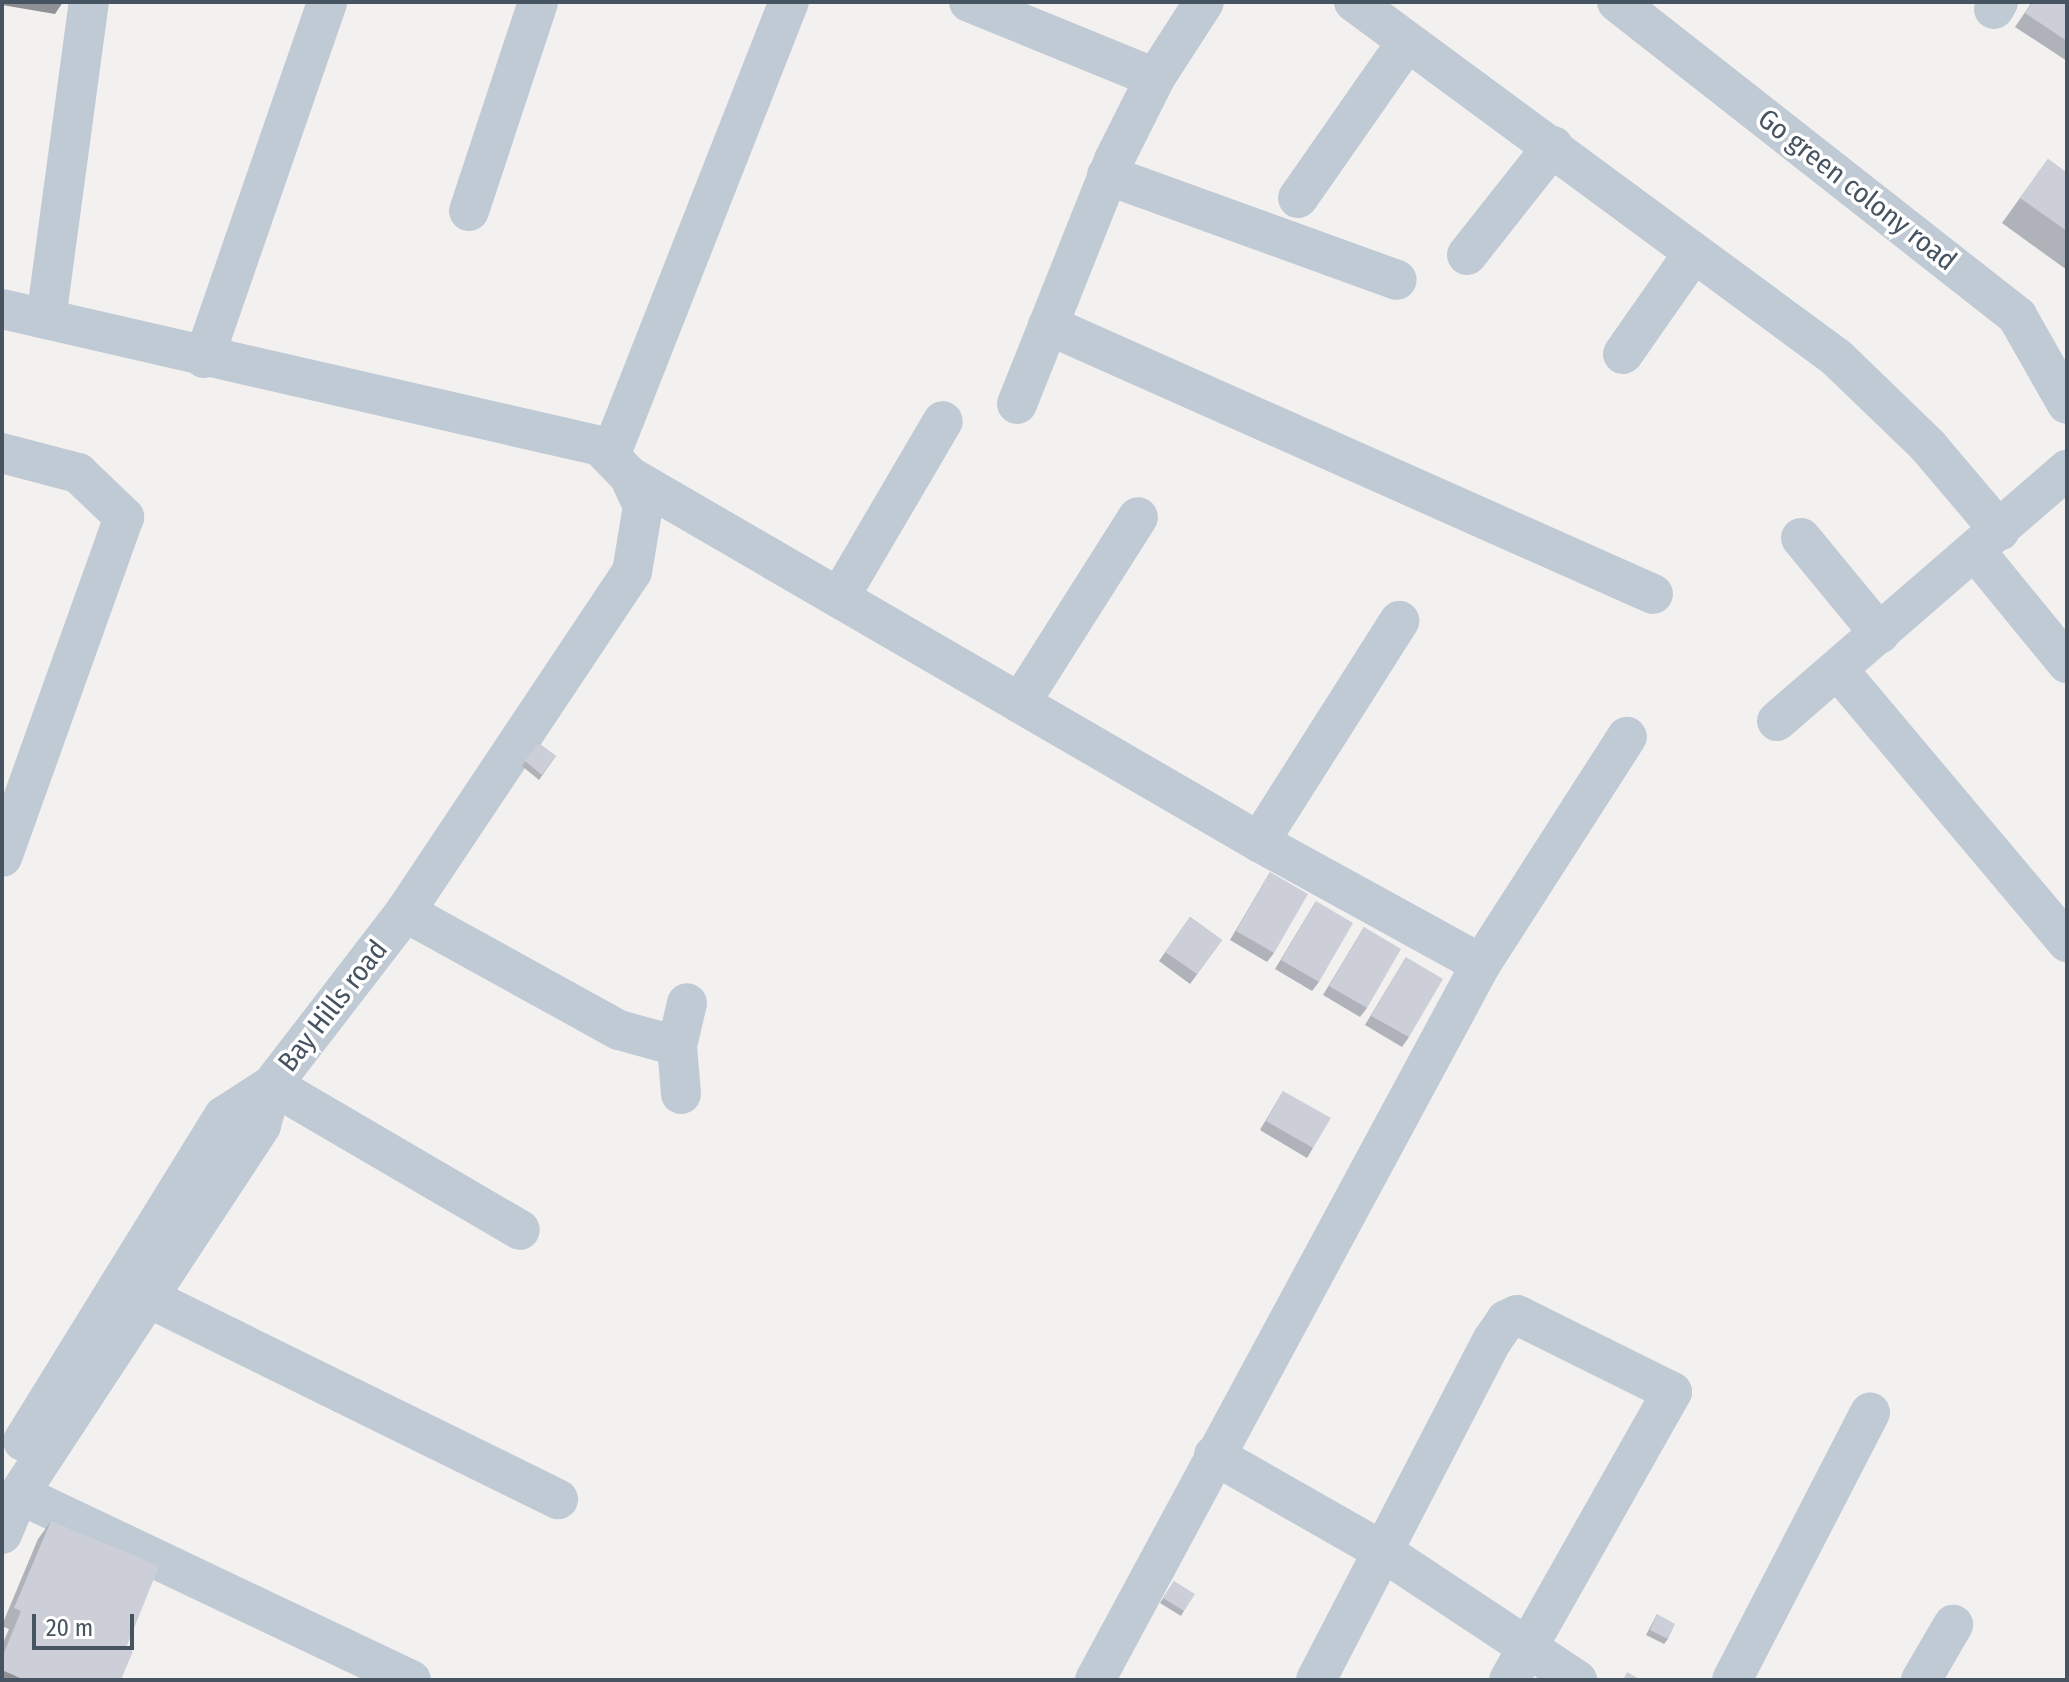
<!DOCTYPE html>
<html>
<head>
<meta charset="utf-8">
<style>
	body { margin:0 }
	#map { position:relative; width:2069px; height:1682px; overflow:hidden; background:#f3f1f0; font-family:"Fira Sans Condensed",sans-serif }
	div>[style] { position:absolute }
	.minor>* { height:40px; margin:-20px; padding:0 20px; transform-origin:20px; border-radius:20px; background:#c0cad4 }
	.wall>* { inset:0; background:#afb2b9 }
	.shaded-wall>* { inset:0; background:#8f9196 }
	.building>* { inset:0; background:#cccfd7 }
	span { translate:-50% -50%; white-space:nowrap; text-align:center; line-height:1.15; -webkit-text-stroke:7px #fff; paint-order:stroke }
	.street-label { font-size:28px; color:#465361 }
	.frame { position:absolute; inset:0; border:4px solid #465361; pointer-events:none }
	.scale { position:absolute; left:32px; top:1614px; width:102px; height:36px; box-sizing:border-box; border:4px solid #465361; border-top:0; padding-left:10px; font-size:24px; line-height:28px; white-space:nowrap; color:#465361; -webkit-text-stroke:6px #fff; paint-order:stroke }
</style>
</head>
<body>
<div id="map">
	<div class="minor">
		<i style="left:969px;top:2px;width:201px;rotate:22.2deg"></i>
		<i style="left:1354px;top:2px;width:600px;rotate:36.39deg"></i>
		<i style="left:1837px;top:358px;width:127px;rotate:44deg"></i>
		<i style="left:1928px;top:446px;width:111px;rotate:49.7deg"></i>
		<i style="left:1617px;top:2px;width:509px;rotate:38.13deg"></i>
		<i style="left:2017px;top:316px;width:101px;rotate:60.4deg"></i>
		<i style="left:1994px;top:9px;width:8px;rotate:-60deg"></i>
		<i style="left:1107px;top:175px;width:308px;rotate:19.9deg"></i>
		<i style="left:1298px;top:198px;width:189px;rotate:-55.1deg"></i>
		<i style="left:469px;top:211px;width:220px;rotate:-71.7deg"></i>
		<i style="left:1467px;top:255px;width:139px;rotate:-51.7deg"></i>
		<i style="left:2px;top:309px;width:613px;rotate:12.9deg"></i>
		<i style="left:600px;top:446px;width:42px;rotate:46deg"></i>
		<i style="left:629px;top:476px;width:729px;rotate:30.15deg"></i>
		<i style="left:1259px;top:842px;width:253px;rotate:28.8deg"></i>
		<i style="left:46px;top:319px;width:320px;rotate:-82.3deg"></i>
		<i style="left:1048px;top:325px;width:662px;rotate:23.97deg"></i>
		<i style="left:1623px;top:354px;width:121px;rotate:-55.1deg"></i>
		<i style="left:204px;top:358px;width:377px;rotate:-70.9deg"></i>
		<i style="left:1017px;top:404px;width:263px;rotate:-68.3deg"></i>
		<i style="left:1114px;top:160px;width:92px;rotate:-63.4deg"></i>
		<i style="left:1155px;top:78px;width:90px;rotate:-57.2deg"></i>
		<i style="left:2px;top:453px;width:79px;rotate:14.7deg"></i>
		<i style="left:78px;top:473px;width:64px;rotate:43.7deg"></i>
		<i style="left:124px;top:517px;width:361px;rotate:109.7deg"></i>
		<i style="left:610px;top:456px;width:488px;rotate:-68.5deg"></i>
		<i style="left:1801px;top:538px;width:124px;rotate:50.5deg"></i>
		<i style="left:1976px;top:552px;width:144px;rotate:50.7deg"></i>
		<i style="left:839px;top:598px;width:205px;rotate:-59.6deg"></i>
		<i style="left:1838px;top:670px;width:356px;rotate:49.9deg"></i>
		<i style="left:1020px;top:703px;width:220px;rotate:-57.6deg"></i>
		<i style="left:1777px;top:721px;width:384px;rotate:-40.9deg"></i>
		<i style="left:1259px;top:842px;width:262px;rotate:-57.6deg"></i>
		<i style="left:405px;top:912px;width:244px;rotate:28.9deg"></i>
		<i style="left:619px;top:1030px;width:60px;rotate:15.4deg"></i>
		<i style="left:272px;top:1085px;width:287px;rotate:30.3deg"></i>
		<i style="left:681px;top:1094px;width:48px;rotate:-94.8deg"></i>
		<i style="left:677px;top:1046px;width:44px;rotate:-76.9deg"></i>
		<i style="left:149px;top:1298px;width:456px;rotate:26.2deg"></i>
		<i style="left:23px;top:1441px;width:382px;rotate:-58.3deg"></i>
		<i style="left:224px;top:1116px;width:57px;rotate:-32.9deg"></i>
		<i style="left:1214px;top:1455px;width:193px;rotate:29.7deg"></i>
		<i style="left:1382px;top:1551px;width:234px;rotate:33.5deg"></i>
		<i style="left:19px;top:1494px;width:434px;rotate:25.4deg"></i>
		<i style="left:2px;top:1534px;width:43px;rotate:-67deg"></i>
		<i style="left:19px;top:1494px;width:441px;rotate:-56.7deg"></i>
		<i style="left:261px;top:1125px;width:41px;rotate:-74.6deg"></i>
		<i style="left:272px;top:1085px;width:218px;rotate:-52.4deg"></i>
		<i style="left:405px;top:912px;width:409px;rotate:-56.3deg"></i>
		<i style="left:632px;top:572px;width:67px;rotate:-80.5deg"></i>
		<i style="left:643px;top:506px;width:33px;rotate:-115deg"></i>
		<i style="left:1095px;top:1680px;width:813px;rotate:-61.67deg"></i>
		<i style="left:1481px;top:964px;width:270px;rotate:-57.3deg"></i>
		<i style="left:1316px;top:1680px;width:382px;rotate:-62.6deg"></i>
		<i style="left:1492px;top:1341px;width:25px;rotate:-56deg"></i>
		<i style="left:1506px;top:1320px;width:12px;rotate:-24deg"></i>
		<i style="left:1517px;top:1315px;width:173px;rotate:26.4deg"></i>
		<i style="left:1672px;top:1392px;width:331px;rotate:119.5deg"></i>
		<i style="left:1732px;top:1680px;width:301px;rotate:-62.7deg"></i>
		<i style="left:1921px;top:1680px;width:64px;rotate:-59.8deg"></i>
	</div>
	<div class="wall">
		<i style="clip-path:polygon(2032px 2px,2067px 2px,2067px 61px,2015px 27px)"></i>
		<i style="clip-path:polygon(2048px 159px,2067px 173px,2067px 270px,2002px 223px)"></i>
		<i style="clip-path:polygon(538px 743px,556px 756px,539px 780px,522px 766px)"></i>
		<i style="clip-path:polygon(1270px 872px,1274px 953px,1267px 962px,1230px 940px)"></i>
		<i style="clip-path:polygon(1316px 901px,1319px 982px,1312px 991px,1275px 969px)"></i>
		<i style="clip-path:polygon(1190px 917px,1222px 940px,1190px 984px,1159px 961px)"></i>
		<i style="clip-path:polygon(1364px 927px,1367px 1008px,1360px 1017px,1323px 995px)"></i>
		<i style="clip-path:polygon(1406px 957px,1409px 1037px,1402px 1047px,1365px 1025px)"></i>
		<i style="clip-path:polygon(1283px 1091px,1313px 1148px,1307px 1158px,1260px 1130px)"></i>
		<i style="clip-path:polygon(51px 1521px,126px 1648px,2px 1680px,2px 1645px,9px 1629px,2px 1626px,2px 1625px,38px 1539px)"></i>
		<i style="clip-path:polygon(1174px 1581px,1184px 1611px,1181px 1616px,1160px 1603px)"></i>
		<i style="clip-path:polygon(1657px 1614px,1668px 1639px,1664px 1644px,1646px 1635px)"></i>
	</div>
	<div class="shaded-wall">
		<i style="clip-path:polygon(2px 2px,63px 2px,55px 14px,2px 5px)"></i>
		<i style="clip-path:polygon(2px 1670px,25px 1680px,2px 1680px)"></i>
	</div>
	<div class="building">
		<i style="clip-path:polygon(2033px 2px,2067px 2px,2067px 41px,2025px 13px)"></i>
		<i style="clip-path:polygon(2048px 159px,2067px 173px,2067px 231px,2020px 198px)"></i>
		<i style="clip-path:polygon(538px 743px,556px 756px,542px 775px,525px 761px)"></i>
		<i style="clip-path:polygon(1270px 872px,1308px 894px,1274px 953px,1236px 931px)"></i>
		<i style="clip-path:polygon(1316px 901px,1353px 923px,1319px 982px,1281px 960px)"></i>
		<i style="clip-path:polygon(1190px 917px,1222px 940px,1197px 974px,1165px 952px)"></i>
		<i style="clip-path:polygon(1364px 927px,1401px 949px,1367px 1008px,1329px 986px)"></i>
		<i style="clip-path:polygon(1406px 957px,1443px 979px,1409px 1037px,1371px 1016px)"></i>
		<i style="clip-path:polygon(1283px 1091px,1331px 1118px,1313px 1148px,1266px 1121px)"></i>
		<i style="clip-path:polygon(51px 1521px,159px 1566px,126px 1648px,133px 1651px,121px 1680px,25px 1680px,2px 1670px,2px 1658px,21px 1611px,14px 1608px)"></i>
		<i style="clip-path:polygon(1174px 1581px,1195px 1594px,1184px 1611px,1163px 1598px)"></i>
		<i style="clip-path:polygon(1657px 1614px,1675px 1624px,1668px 1639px,1650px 1630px)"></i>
		<i style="clip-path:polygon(1627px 1672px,1641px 1680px,1623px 1680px)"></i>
	</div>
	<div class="street-label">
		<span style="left:1857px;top:190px;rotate:38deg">Go green colony road</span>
		<span style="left:333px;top:1006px;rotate:-52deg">Bay Hills road</span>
	</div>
	<div class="frame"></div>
	<div class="scale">20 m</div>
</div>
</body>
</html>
